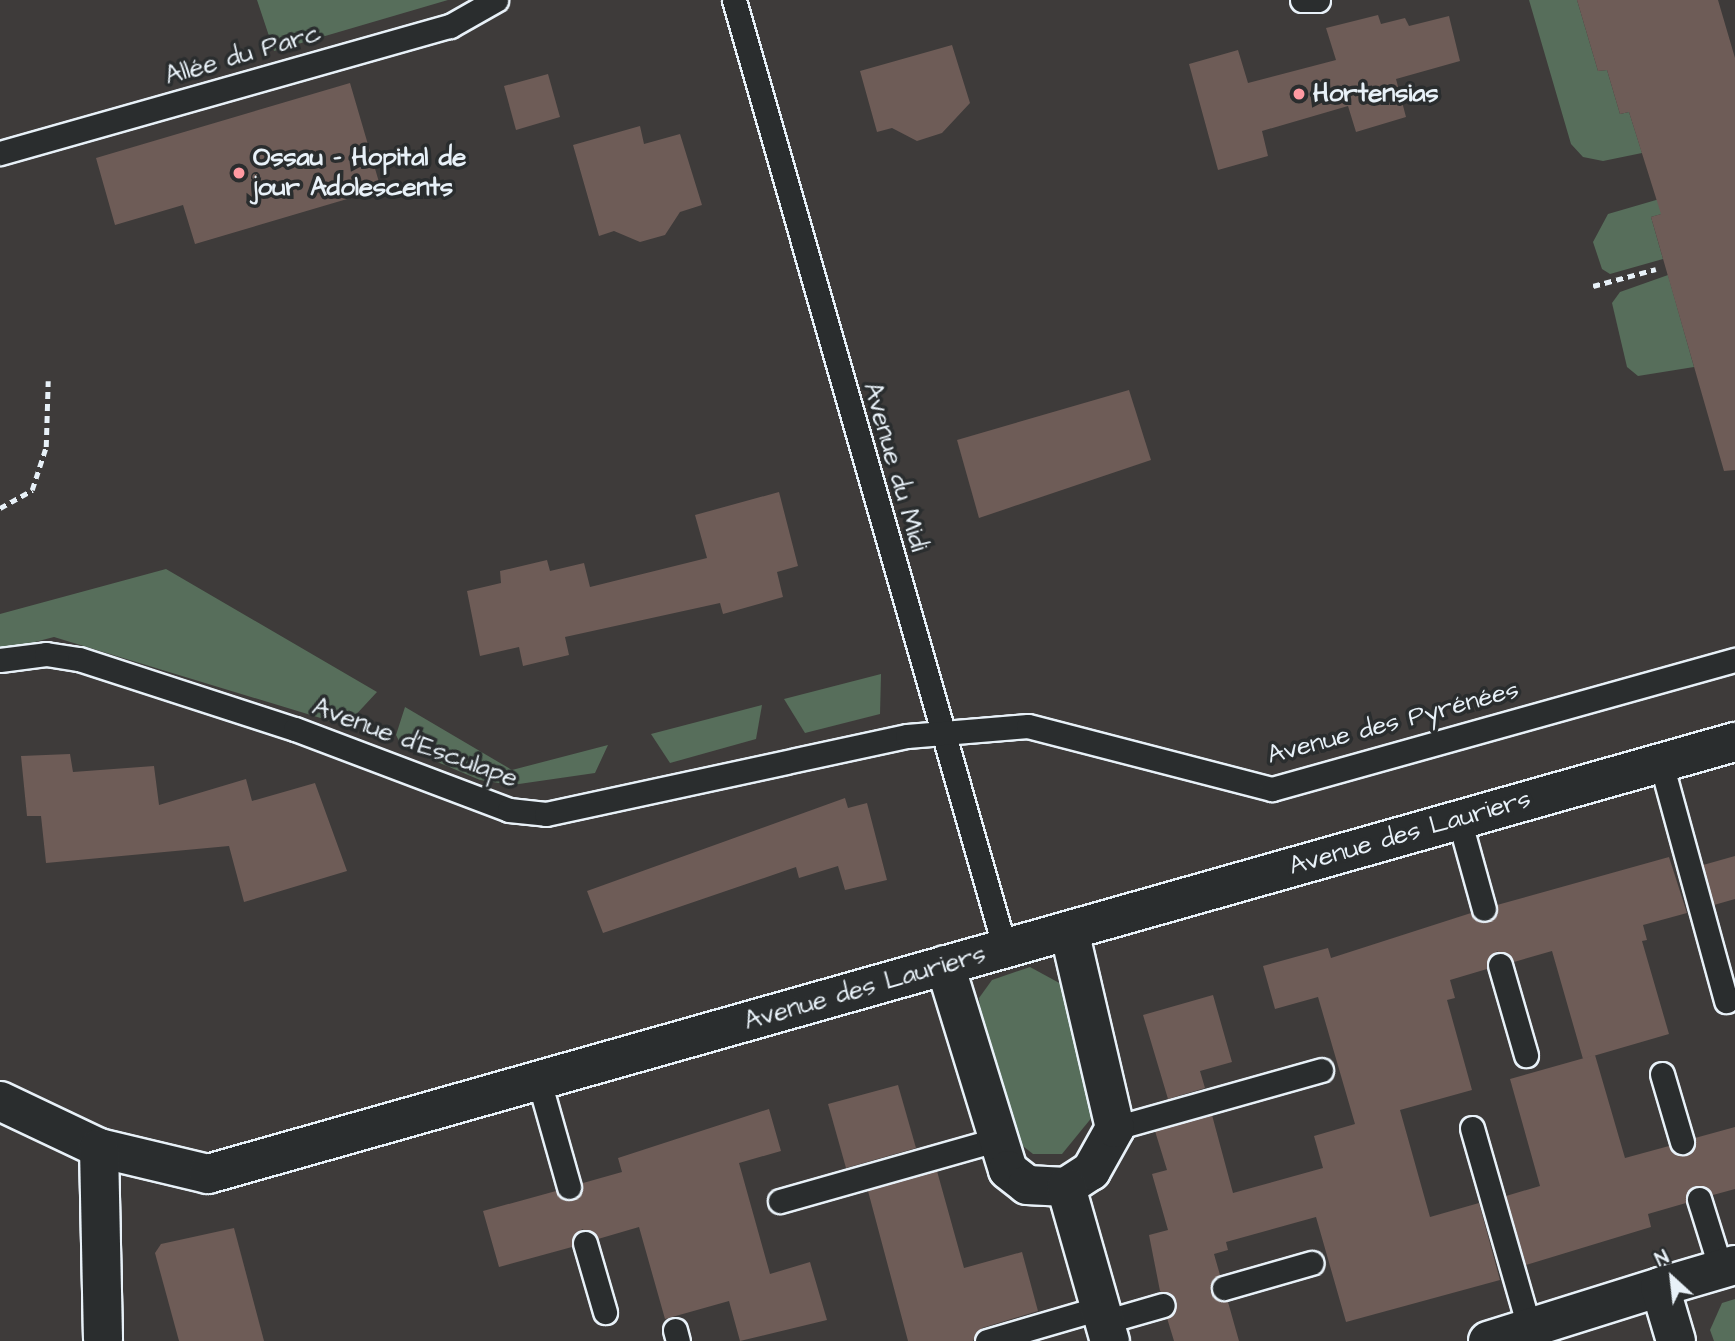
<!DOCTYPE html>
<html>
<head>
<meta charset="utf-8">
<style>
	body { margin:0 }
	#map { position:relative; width:1735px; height:1341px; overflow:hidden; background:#3e3b3a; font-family:"Architects Daughter",sans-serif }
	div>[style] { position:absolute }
	.green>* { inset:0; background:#576e5b }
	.building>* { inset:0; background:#6e5c57 }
	.path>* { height:4.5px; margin-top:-2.25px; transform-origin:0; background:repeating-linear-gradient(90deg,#e8f1f8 0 7px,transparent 0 12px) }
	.roads { filter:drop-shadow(2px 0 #e8f1f8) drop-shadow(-2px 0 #e8f1f8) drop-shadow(0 2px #e8f1f8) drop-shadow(0 -2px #e8f1f8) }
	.service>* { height:23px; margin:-11.5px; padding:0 11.5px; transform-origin:11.5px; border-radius:11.5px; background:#2a2d2e }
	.minor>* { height:38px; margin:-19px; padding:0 19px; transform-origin:19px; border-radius:19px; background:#2a2d2e }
	.dots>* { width:19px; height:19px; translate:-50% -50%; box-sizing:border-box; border:4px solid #2a2d2e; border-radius:50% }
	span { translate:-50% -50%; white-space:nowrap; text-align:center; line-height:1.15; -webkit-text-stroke:7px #2a2d2e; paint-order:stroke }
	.street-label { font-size:26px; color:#e8f1f8 }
	.poi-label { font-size:26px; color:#e8f1f8; font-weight:700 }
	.left { translate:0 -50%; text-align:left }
	.north { position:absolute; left:1637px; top:1243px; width:70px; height:70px; -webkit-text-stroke:5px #2a2d2e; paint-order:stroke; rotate:333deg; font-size:19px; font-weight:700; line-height:28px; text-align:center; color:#e8f1f8 }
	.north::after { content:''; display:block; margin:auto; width:24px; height:32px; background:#e8f1f8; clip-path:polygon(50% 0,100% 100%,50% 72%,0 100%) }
</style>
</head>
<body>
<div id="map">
	<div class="green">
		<i style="clip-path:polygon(257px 0,448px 0,274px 51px)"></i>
		<i style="clip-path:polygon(1529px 0,1577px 0,1598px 71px,1607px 70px,1620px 114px,1629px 112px,1642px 153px,1603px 161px,1583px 157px,1571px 144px)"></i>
		<i style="clip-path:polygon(1735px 177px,1735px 193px,1651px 217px,1663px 259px,1610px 274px,1602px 269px,1593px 242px,1608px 214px)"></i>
		<i style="clip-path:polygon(1668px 275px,1694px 367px,1638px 376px,1627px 367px,1612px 303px,1620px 292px)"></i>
		<i style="clip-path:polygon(166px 569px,377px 692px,351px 720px,337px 723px,54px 637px,0 651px,0 614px)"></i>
		<i style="clip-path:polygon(881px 674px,880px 714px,805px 733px,784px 699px)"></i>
		<i style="clip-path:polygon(762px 705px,756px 739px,670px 763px,651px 734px)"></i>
		<i style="clip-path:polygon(405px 707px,512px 770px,608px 745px,595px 773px,512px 785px,480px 780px,402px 747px,396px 735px)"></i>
		<i style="clip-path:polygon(1030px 967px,1063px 985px,1093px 1116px,1062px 1154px,1033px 1154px,1019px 1143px,981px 1021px,979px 998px,992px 980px)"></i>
		<i style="clip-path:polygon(1735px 1299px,1735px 1341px,1714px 1341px,1710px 1330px,1722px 1303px)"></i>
	</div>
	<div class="building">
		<i style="clip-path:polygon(1577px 0,1718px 0,1735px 58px,1735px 470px,1724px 471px,1651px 217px,1661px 214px,1629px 112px,1620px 114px,1607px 70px,1598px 71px)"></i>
		<i style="clip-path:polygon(1378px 15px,1381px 24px,1405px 18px,1409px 26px,1449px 16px,1460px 61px,1396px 79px,1406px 117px,1356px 132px,1348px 106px,1262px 131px,1268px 156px,1218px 170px,1189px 64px,1238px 50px,1248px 83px,1336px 60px,1326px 28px)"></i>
		<i style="clip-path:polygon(952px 45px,970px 103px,942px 133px,917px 141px,892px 128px,877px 132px,860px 71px)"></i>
		<i style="clip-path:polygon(548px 74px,560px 117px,516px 130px,504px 86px)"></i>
		<i style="clip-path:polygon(350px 83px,381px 189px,195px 244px,183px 205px,115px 225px,96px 158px)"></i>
		<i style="clip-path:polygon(640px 126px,644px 144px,680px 134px,702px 205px,680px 212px,665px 235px,640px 242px,614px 231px,599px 236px,573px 145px)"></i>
		<i style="clip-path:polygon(1129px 390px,1151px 460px,979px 518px,957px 440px)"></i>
		<i style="clip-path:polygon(779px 492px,798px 566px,777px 572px,783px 597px,723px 614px,720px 603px,565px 637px,569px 655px,523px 666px,519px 647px,480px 656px,467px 591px,501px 583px,500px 571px,547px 560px,550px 571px,584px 563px,590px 587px,707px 558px,695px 515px)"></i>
		<i style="clip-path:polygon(70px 754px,73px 772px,154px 766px,159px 805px,246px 779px,252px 801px,315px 783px,347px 871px,244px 902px,229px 846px,46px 863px,41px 816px,27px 816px,21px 756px)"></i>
		<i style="clip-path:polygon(845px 798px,848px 808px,867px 803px,887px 880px,845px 890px,838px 866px,799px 878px,796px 867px,603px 933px,587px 891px)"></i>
		<i style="clip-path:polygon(1735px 856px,1735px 899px,1714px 905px,1703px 865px)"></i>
		<i style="clip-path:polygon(1669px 857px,1687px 913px,1643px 925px,1647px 940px,1642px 941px,1669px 1034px,1583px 1059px,1552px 951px,1514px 962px,1497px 951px,1487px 969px,1450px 980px,1455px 998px,1447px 1000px,1472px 1090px,1400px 1110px,1430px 1217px,1479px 1203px,1500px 1280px,1346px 1322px,1316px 1217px,1226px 1242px,1228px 1250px,1214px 1254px,1220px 1275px,1210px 1291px,1228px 1302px,1239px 1341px,1174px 1341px,1167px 1318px,1177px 1302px,1160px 1291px,1149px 1235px,1168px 1230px,1152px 1174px,1167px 1170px,1155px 1131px,1212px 1115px,1233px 1193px,1323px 1168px,1314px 1136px,1355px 1124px,1318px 997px,1275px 1009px,1263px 966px,1328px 948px,1331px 958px,1471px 913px,1487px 923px,1497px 905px)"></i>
		<i style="clip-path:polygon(1213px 995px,1232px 1062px,1200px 1071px,1205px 1088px,1168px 1099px,1143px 1015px)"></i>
		<i style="clip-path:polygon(1595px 1055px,1625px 1158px,1669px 1146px,1685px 1156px,1695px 1138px,1735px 1127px,1735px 1189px,1713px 1195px,1694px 1186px,1686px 1203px,1648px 1214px,1651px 1227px,1526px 1265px,1506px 1196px,1540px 1186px,1510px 1079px)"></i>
		<i style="clip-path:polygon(898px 1085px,916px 1148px,846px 1168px,828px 1104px)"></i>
		<i style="clip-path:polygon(769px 1109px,781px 1151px,739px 1163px,770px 1274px,810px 1262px,827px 1320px,740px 1341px,729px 1301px,665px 1319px,639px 1227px,598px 1239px,582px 1229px,572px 1247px,499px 1267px,483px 1211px,556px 1191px,573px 1200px,583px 1183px,622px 1172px,618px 1158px)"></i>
		<i style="clip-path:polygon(937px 1171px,964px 1268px,1022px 1252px,1038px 1311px,982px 1328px,973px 1341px,908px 1341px,868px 1191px)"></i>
		<i style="clip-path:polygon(234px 1228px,264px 1341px,179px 1341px,155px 1253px,161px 1244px)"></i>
	</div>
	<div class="path">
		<i style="left:1593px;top:286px;width:65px;rotate:-15.1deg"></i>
		<i style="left:0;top:508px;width:37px;rotate:-29deg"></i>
		<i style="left:32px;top:490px;width:45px;rotate:-72deg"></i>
		<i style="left:46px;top:447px;width:66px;rotate:-88.3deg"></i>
	</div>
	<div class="roads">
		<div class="service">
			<i style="left:734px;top:0;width:987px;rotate:74.06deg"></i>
			<i style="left:1302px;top:0;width:16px"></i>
			<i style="left:0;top:153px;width:468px;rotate:-15.8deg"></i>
			<i style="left:450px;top:26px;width:53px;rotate:-29.5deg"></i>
			<i style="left:0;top:660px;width:46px;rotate:-7.4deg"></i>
			<i style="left:46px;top:654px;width:33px;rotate:9deg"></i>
			<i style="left:79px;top:659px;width:227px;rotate:18deg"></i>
			<i style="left:295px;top:729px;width:229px;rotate:20.7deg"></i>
			<i style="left:509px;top:810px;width:37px;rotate:6deg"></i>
			<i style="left:546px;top:814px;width:369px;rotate:-12.2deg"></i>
			<i style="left:907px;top:736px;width:121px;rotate:-4.7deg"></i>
			<i style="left:1028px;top:726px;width:252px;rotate:14.5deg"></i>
			<i style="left:1272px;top:789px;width:481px;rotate:-15.6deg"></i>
			<i style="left:1661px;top:763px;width:247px;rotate:74.7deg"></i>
			<i style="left:1459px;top:819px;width:93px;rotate:74.5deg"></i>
			<i style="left:1500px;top:965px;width:94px;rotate:73.9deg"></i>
			<i style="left:1662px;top:1074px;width:71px;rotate:73.6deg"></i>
			<i style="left:539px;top:1081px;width:110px;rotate:74.2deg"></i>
			<i style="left:1115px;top:1128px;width:214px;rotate:-15.7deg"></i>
			<i style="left:1472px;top:1128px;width:207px;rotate:74deg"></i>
			<i style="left:1699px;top:1199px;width:73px;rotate:72.6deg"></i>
			<i style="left:780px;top:1201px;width:223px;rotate:-15.8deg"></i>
			<i style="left:585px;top:1243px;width:72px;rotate:73.8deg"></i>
			<i style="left:1224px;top:1288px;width:91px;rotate:-16deg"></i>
			<i style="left:1104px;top:1322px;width:61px;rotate:-16.1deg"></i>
			<i style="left:675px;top:1330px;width:11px;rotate:75deg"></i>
			<i style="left:987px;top:1341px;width:118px;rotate:-16.3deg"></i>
		</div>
		<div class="minor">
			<i style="left:945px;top:965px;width:214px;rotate:72.9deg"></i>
			<i style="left:1008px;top:1170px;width:24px;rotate:38deg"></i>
			<i style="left:1027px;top:1185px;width:39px;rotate:3deg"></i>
			<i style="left:1066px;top:1187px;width:30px;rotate:-33deg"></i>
			<i style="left:1091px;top:1171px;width:49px;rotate:-60.8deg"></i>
			<i style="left:1115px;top:1128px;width:202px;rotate:-103.1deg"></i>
			<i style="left:0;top:1101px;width:110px;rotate:25.4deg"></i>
			<i style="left:99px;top:1148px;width:112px;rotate:13.4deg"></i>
			<i style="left:208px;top:1174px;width:1587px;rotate:-15.8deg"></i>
			<i style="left:99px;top:1148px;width:191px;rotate:88.8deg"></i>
			<i style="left:1066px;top:1187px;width:160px;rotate:74.1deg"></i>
			<i style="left:1660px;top:1287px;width:78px;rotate:-16.3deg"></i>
			<i style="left:1488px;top:1341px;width:180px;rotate:-17.4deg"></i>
			<i style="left:1660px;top:1287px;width:56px;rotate:73.5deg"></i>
		</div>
	</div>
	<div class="dots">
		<i style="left:1299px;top:94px;background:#ff9aa2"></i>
		<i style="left:239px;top:173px;background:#ff9aa2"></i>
	</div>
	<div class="street-label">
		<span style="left:243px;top:55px;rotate:-16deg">Allée du Parc</span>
		<span style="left:895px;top:467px;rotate:74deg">Avenue du Midi</span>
		<span style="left:1393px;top:723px;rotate:-15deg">Avenue des Pyrénées</span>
		<span style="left:415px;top:743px;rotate:20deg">Avenue d'Esculape</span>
		<span style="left:1410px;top:833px;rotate:-16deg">Avenue des Lauriers</span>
		<span style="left:865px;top:988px;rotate:-16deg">Avenue des Lauriers</span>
	</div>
	<div class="poi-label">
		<span class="left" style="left:1313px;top:94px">Hortensias</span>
		<span class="left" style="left:253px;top:173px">Ossau - Hopital de<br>jour Adolescents</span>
	</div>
	<div class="north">N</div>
</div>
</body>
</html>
